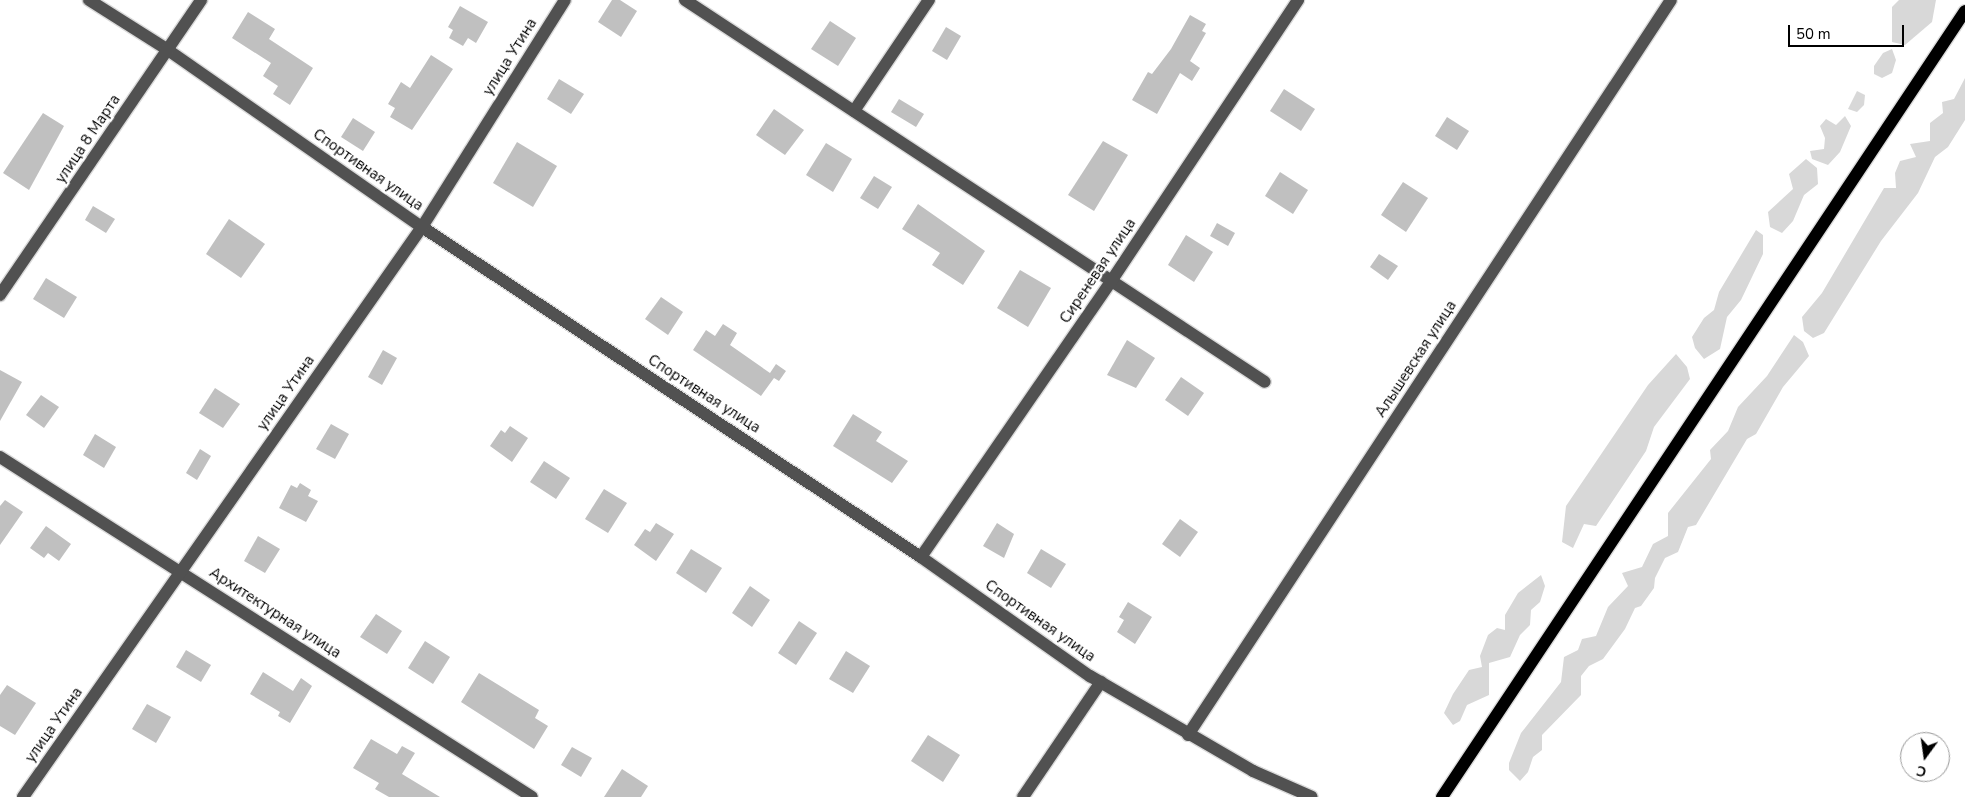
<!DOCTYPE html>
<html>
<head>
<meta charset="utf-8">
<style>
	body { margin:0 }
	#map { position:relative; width:1965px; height:797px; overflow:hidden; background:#fff; font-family:"Nunito Sans",sans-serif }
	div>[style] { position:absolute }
	.green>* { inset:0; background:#d8d8d8 }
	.building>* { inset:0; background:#c0c0c0 }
	.roads { filter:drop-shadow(1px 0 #dbdbdb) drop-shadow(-1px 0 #dbdbdb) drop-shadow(0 1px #dbdbdb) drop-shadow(0 -1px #dbdbdb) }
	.minor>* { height:12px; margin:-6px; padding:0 6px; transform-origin:6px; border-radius:6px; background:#515151 }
	.major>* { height:12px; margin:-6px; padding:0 6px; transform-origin:6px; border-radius:6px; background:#000 }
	span { translate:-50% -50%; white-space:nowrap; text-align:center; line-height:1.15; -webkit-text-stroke:4.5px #fff; paint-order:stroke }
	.street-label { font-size:15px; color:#000 }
	.north { position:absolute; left:1900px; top:732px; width:50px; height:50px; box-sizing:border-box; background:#fff; border:1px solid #999; border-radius:50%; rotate:194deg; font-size:14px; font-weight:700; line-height:20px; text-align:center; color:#000 }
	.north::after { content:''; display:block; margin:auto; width:18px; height:22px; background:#000; clip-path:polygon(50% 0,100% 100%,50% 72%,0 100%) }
	.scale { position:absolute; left:1788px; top:25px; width:116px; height:22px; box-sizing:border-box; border:2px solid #000; border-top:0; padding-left:6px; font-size:15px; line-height:18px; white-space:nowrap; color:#000; -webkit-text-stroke:4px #fff; paint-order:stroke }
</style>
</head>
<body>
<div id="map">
	<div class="green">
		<i style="clip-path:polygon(1899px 0,1936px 0,1932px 22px,1905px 45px,1892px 42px,1892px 7px)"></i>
		<i style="clip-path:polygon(1892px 49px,1896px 60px,1892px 73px,1882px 78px,1874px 74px,1874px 66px,1883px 53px)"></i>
		<i style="clip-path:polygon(1965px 78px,1965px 120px,1948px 147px,1935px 157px,1918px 193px,1881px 241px,1824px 333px,1813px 338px,1804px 331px,1802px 317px,1822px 293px,1884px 188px,1896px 188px,1895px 173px,1900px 161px,1916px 157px,1910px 144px,1930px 141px,1930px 123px,1943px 113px,1942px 102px,1954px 99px)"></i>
		<i style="clip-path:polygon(1857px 91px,1865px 95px,1864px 105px,1857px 112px,1848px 109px)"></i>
		<i style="clip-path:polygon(1845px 116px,1851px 126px,1840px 152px,1828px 165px,1812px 159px,1810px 151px,1824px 149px,1825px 138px,1820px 126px,1826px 119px,1836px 125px)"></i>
		<i style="clip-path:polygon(1806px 159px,1817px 168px,1818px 184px,1804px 195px,1793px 221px,1782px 233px,1770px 227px,1768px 212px,1793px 189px,1789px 174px)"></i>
		<i style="clip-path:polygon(1756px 230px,1763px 235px,1763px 254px,1741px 300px,1727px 317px,1720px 349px,1704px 359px,1695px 348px,1692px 337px,1704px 318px,1714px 310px,1719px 292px)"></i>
		<i style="clip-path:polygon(1794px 335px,1803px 342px,1809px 356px,1783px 387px,1756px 434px,1747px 439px,1696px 525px,1688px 527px,1678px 552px,1665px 558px,1655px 578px,1654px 588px,1641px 606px,1635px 608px,1625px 629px,1603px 659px,1589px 666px,1581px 676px,1581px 695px,1542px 735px,1542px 750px,1533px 757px,1528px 772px,1520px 781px,1509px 770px,1509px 763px,1521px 733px,1561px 682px,1564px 657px,1578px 650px,1582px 639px,1596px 636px,1608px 607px,1628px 586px,1622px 573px,1642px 567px,1653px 544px,1668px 536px,1668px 513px,1711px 459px,1710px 450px,1728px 431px,1738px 407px,1767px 376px)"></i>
		<i style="clip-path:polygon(1676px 354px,1687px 367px,1690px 379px,1654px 427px,1646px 451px,1596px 526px,1584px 524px,1573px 548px,1562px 542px,1566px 506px,1648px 385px)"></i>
		<i style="clip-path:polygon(1541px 575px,1545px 586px,1540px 602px,1531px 610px,1530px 625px,1520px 635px,1510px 657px,1489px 663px,1489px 695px,1467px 705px,1460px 721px,1453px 725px,1444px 713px,1453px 694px,1469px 670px,1482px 667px,1480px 656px,1488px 635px,1497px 628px,1505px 630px,1505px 615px,1518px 593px)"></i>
	</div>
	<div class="building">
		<i style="clip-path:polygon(612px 0,620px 0,637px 11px,621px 37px,598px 22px)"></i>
		<i style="clip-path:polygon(460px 6px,488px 22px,476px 43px,468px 38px,463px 46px,449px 38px,453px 30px,448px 27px)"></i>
		<i style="clip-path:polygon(248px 12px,275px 29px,269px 39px,313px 68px,290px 105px,273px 94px,278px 86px,263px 76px,271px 63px,232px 38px)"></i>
		<i style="clip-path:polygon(1190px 15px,1206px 24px,1202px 31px,1206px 33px,1190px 61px,1200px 68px,1192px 81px,1180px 73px,1157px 114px,1132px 100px,1148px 72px,1152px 74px,1171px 49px)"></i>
		<i style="clip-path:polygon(830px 21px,856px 38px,838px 66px,811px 49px)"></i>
		<i style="clip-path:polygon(946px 27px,961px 36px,947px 60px,932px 51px)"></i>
		<i style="clip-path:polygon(431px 55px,453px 69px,412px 130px,390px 117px,395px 108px,388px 104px,401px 82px,410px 88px)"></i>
		<i style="clip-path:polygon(559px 79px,584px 94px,571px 114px,547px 99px)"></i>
		<i style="clip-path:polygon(1284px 89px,1315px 109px,1301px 131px,1270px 111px)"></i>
		<i style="clip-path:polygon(899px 99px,924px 114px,916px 127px,891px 112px)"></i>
		<i style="clip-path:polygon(774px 109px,804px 130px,785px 155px,756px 135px)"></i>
		<i style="clip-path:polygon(43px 113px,64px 126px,29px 190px,3px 173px)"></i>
		<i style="clip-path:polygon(1447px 117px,1469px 131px,1457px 150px,1435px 136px)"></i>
		<i style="clip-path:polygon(353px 118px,375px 132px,363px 151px,341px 137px)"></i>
		<i style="clip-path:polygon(1103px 141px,1128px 155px,1094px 211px,1068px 195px)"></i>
		<i style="clip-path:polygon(517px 142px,557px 166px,533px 207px,493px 183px)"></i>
		<i style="clip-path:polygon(826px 143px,852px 159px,833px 192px,806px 175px)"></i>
		<i style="clip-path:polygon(1280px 172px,1308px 190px,1293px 214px,1265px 196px)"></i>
		<i style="clip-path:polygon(874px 176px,892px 187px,878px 209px,860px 198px)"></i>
		<i style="clip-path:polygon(1403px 182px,1428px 198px,1406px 232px,1381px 215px)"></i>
		<i style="clip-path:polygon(918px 204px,985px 251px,963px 285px,932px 265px,940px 253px,902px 229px)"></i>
		<i style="clip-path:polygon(93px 206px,115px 219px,106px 233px,85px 220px)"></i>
		<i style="clip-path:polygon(229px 219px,265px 244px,241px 278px,206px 254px)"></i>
		<i style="clip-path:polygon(1217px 223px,1235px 233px,1228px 246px,1210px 236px)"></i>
		<i style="clip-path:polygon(1186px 235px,1213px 252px,1194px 282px,1168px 265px)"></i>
		<i style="clip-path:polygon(1379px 254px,1398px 266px,1388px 280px,1370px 267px)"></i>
		<i style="clip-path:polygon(1020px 270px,1051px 288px,1028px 327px,997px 308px)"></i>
		<i style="clip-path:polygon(46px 278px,77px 297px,64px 318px,33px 299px)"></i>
		<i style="clip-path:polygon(661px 297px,683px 312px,668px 335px,645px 319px)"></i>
		<i style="clip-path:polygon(723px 324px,737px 333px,730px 345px,770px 373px,776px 364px,786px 371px,779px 381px,774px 378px,761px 396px,693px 350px,706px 330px,715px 336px)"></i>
		<i style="clip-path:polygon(1127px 340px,1155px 358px,1136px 388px,1107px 375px)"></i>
		<i style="clip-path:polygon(383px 350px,397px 358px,382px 385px,368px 377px)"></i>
		<i style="clip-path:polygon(0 370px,22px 382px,0 421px)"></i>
		<i style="clip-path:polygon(1181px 377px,1204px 393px,1188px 416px,1165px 400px)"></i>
		<i style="clip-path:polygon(215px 388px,240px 404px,223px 428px,199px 413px)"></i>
		<i style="clip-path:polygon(41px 395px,59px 407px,44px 428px,26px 415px)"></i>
		<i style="clip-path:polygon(853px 414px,882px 432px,876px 441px,908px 461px,892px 483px,833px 446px)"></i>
		<i style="clip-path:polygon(331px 424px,349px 434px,335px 459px,316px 449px)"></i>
		<i style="clip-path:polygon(510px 426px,528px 438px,512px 462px,490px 446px,501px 430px,505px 433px)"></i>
		<i style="clip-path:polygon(95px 434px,116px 447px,104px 468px,83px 455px)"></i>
		<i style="clip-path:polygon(200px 449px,211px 456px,197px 480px,186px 473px)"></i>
		<i style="clip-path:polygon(544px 461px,570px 478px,556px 499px,530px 482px)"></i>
		<i style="clip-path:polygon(300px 483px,311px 490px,308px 496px,318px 501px,306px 522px,279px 508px,291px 485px,297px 488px)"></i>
		<i style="clip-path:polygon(604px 489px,627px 503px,608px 533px,585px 519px)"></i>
		<i style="clip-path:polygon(5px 500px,23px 512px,0 545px,0 506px)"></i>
		<i style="clip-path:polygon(1180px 519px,1198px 532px,1180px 557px,1162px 544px)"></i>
		<i style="clip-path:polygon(656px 523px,674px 534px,656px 561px,634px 545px,645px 529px,650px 532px)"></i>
		<i style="clip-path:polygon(997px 523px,1014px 534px,1004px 558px,983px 546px)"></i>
		<i style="clip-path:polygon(46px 526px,71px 544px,59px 561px,48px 553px,44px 558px,30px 548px)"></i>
		<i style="clip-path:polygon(258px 536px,280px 549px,265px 573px,244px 561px)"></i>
		<i style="clip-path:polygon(691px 549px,722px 568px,706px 593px,676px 573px)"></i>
		<i style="clip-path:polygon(1041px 549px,1066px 564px,1051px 588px,1027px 573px)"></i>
		<i style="clip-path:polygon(750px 586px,770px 600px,752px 627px,732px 613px)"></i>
		<i style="clip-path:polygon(1128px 602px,1152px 617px,1135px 644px,1117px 632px,1124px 620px,1119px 617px)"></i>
		<i style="clip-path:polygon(376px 614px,402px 631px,387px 654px,360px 637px)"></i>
		<i style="clip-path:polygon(799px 621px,817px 633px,796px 665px,778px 653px)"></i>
		<i style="clip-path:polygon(425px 641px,450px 657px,433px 684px,408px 668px)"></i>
		<i style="clip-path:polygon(186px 650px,211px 665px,201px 682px,176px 667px)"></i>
		<i style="clip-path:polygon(846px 651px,870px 666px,853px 693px,829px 679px)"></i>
		<i style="clip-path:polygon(263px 672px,293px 691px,301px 678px,312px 686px,290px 723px,278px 716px,280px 712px,250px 694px)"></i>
		<i style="clip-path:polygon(479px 673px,539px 710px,535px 718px,548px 726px,534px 749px,461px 702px)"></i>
		<i style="clip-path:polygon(7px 685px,36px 703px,15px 735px,0 726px,0 695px)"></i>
		<i style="clip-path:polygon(147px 704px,171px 717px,156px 743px,132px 729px)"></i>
		<i style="clip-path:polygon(928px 735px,960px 755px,943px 782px,911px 761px)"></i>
		<i style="clip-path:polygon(371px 739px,397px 754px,402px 746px,415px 753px,402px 774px,440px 797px,389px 797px,375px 789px,379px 783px,353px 768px)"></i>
		<i style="clip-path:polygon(572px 747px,592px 758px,581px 777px,561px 765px)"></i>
		<i style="clip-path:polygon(622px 769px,648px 786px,641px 797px,604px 797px)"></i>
	</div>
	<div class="roads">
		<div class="minor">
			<i style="left:89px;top:0;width:93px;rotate:32.3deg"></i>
			<i style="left:168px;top:50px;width:310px;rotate:34.9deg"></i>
			<i style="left:422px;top:227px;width:598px;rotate:33.48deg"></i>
			<i style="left:921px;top:557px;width:207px;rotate:35.2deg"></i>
			<i style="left:1090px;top:676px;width:189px;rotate:30.2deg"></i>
			<i style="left:1253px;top:771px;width:64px;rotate:23.8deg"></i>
			<i style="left:685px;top:0;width:694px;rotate:33.37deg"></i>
			<i style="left:854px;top:111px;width:134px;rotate:-56deg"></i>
			<i style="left:0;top:295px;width:357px;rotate:-55.7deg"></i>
			<i style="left:0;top:457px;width:631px;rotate:32.58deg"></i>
			<i style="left:921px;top:557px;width:333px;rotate:-55.4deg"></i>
			<i style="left:1110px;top:283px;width:340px;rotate:-56.4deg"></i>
			<i style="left:1188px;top:735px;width:879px;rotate:-56.69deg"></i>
			<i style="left:23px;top:797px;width:696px;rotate:-55.01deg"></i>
			<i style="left:422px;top:227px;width:268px;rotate:-57.8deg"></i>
			<i style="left:1023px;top:797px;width:139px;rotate:-55.9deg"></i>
		</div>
		<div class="major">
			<i style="left:1442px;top:797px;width:944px;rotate:-56.36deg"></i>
		</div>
	</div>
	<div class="street-label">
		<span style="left:510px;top:57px;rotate:-58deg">улица Утина</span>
		<span style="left:88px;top:139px;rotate:-56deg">улица 8 Марта</span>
		<span style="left:368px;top:170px;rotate:35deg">Спортивная улица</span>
		<span style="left:1098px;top:271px;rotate:-56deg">Сиреневая улица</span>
		<span style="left:1416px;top:359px;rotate:-57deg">Алышевская улица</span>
		<span style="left:286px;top:393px;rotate:-55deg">улица Утина</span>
		<span style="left:704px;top:394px;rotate:33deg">Спортивная улица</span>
		<span style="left:275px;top:613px;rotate:33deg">Архитектурная улица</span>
		<span style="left:1040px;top:621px;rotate:35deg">Спортивная улица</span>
		<span style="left:54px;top:725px;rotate:-55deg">улица Утина</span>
	</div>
	<div class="north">С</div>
	<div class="scale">50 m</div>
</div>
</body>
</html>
